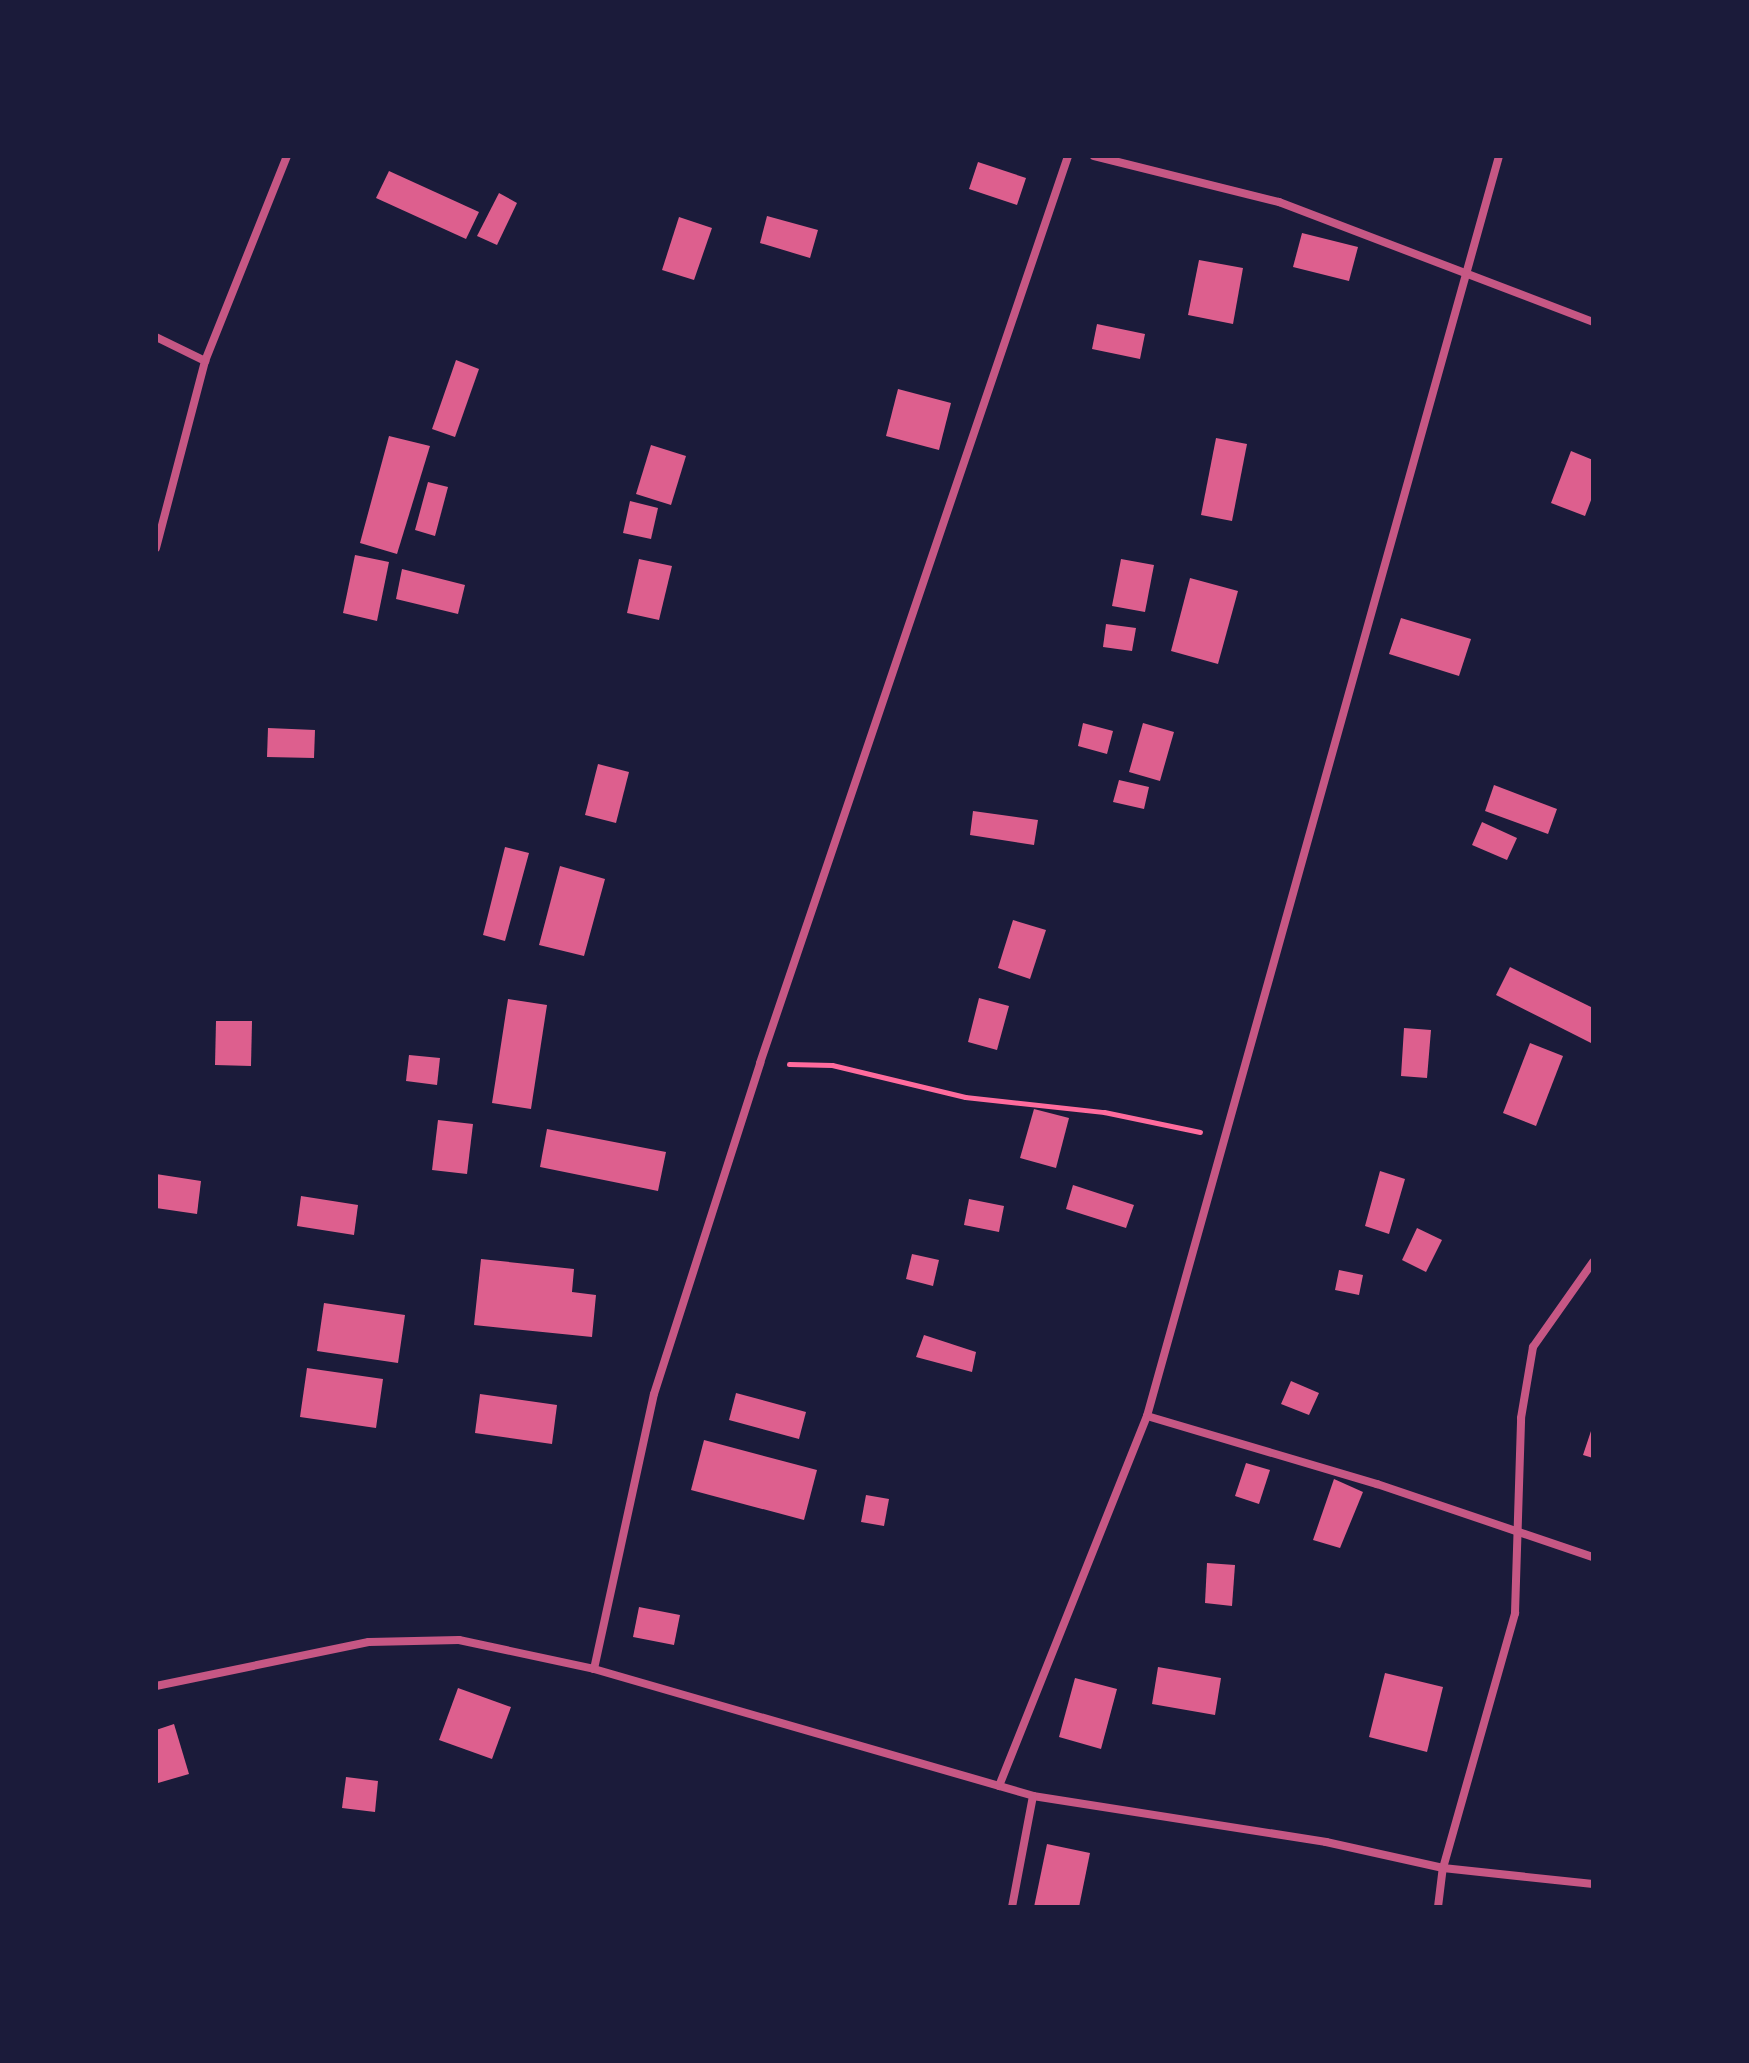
<!DOCTYPE html>
<html>
<head>
<meta charset="utf-8">
<style>
	body { margin:0 }
	#map { position:relative; width:1749px; height:2063px; overflow:hidden; background:#1b1b3a; font-family:Cabin,sans-serif }
	div>[style] { position:absolute }
	.building>* { inset:0; background:#dd5f8e }
	.path>* { height:5px; margin:-2.5px; padding:0 2.5px; transform-origin:2.5px; border-radius:2.5px; background:#ff6b9d }
	.minor>* { height:8px; margin:-4px; padding:0 4px; transform-origin:4px; border-radius:4px; background:#c65784 }
	span { translate:-50% -50%; white-space:nowrap; text-align:center; line-height:1.15; -webkit-text-stroke:6px #1b1b3a; paint-order:stroke }
	.frame { position:absolute; inset:0; border:158px solid #1b1b3a; pointer-events:none }
</style>
</head>
<body>
<div id="map">
	<div class="building">
		<i style="clip-path:polygon(978px 162px,1026px 178px,1017px 205px,969px 189px)"></i>
		<i style="clip-path:polygon(389px 171px,479px 212px,466px 239px,376px 198px)"></i>
		<i style="clip-path:polygon(499px 193px,517px 203px,497px 245px,477px 236px)"></i>
		<i style="clip-path:polygon(767px 216px,818px 230px,810px 258px,760px 243px)"></i>
		<i style="clip-path:polygon(679px 217px,712px 228px,694px 280px,662px 270px)"></i>
		<i style="clip-path:polygon(1302px 233px,1358px 247px,1349px 281px,1293px 267px)"></i>
		<i style="clip-path:polygon(1199px 260px,1243px 268px,1233px 324px,1188px 315px)"></i>
		<i style="clip-path:polygon(1097px 324px,1145px 334px,1140px 359px,1092px 349px)"></i>
		<i style="clip-path:polygon(456px 360px,479px 369px,455px 437px,432px 429px)"></i>
		<i style="clip-path:polygon(898px 389px,951px 403px,939px 450px,886px 436px)"></i>
		<i style="clip-path:polygon(389px 436px,430px 446px,397px 554px,360px 543px)"></i>
		<i style="clip-path:polygon(1216px 438px,1247px 444px,1232px 521px,1201px 515px)"></i>
		<i style="clip-path:polygon(651px 445px,686px 456px,671px 505px,636px 494px)"></i>
		<i style="clip-path:polygon(1571px 451px,1593px 460px,1593px 495px,1585px 516px,1551px 503px)"></i>
		<i style="clip-path:polygon(428px 482px,448px 487px,435px 536px,415px 530px)"></i>
		<i style="clip-path:polygon(630px 501px,658px 508px,651px 539px,623px 533px)"></i>
		<i style="clip-path:polygon(355px 555px,389px 562px,377px 621px,343px 613px)"></i>
		<i style="clip-path:polygon(639px 559px,672px 566px,659px 620px,627px 613px)"></i>
		<i style="clip-path:polygon(1121px 559px,1154px 565px,1145px 612px,1112px 606px)"></i>
		<i style="clip-path:polygon(402px 569px,465px 585px,458px 614px,396px 599px)"></i>
		<i style="clip-path:polygon(1190px 578px,1238px 591px,1218px 664px,1171px 651px)"></i>
		<i style="clip-path:polygon(1401px 618px,1471px 639px,1459px 676px,1389px 654px)"></i>
		<i style="clip-path:polygon(1106px 624px,1136px 628px,1132px 651px,1103px 647px)"></i>
		<i style="clip-path:polygon(1083px 723px,1113px 731px,1107px 754px,1078px 746px)"></i>
		<i style="clip-path:polygon(1143px 723px,1174px 732px,1160px 781px,1129px 772px)"></i>
		<i style="clip-path:polygon(268px 728px,315px 730px,314px 758px,267px 757px)"></i>
		<i style="clip-path:polygon(598px 764px,629px 772px,616px 823px,585px 815px)"></i>
		<i style="clip-path:polygon(1119px 780px,1149px 787px,1144px 809px,1113px 802px)"></i>
		<i style="clip-path:polygon(1494px 785px,1557px 809px,1548px 834px,1485px 811px)"></i>
		<i style="clip-path:polygon(973px 811px,1038px 820px,1034px 845px,970px 835px)"></i>
		<i style="clip-path:polygon(1482px 822px,1517px 838px,1507px 860px,1472px 845px)"></i>
		<i style="clip-path:polygon(505px 847px,529px 853px,505px 941px,483px 935px)"></i>
		<i style="clip-path:polygon(560px 866px,605px 879px,584px 956px,539px 945px)"></i>
		<i style="clip-path:polygon(1013px 920px,1046px 930px,1030px 979px,998px 968px)"></i>
		<i style="clip-path:polygon(1510px 967px,1593px 1008px,1593px 1044px,1496px 995px)"></i>
		<i style="clip-path:polygon(979px 998px,1009px 1006px,997px 1050px,968px 1042px)"></i>
		<i style="clip-path:polygon(508px 999px,547px 1005px,531px 1109px,492px 1103px)"></i>
		<i style="clip-path:polygon(216px 1021px,252px 1021px,251px 1066px,215px 1065px)"></i>
		<i style="clip-path:polygon(1404px 1028px,1431px 1030px,1427px 1078px,1401px 1076px)"></i>
		<i style="clip-path:polygon(1530px 1043px,1563px 1056px,1536px 1126px,1503px 1113px)"></i>
		<i style="clip-path:polygon(409px 1055px,440px 1058px,437px 1085px,406px 1081px)"></i>
		<i style="clip-path:polygon(1034px 1109px,1069px 1118px,1056px 1168px,1020px 1158px)"></i>
		<i style="clip-path:polygon(438px 1120px,473px 1124px,467px 1174px,432px 1170px)"></i>
		<i style="clip-path:polygon(547px 1129px,666px 1152px,658px 1191px,540px 1167px)"></i>
		<i style="clip-path:polygon(1380px 1171px,1405px 1179px,1389px 1234px,1365px 1226px)"></i>
		<i style="clip-path:polygon(156px 1174px,201px 1181px,197px 1214px,156px 1208px)"></i>
		<i style="clip-path:polygon(1073px 1185px,1134px 1205px,1126px 1228px,1066px 1209px)"></i>
		<i style="clip-path:polygon(301px 1196px,358px 1205px,354px 1235px,297px 1226px)"></i>
		<i style="clip-path:polygon(969px 1199px,1004px 1206px,999px 1232px,964px 1225px)"></i>
		<i style="clip-path:polygon(1417px 1228px,1442px 1240px,1426px 1272px,1402px 1260px)"></i>
		<i style="clip-path:polygon(912px 1254px,939px 1260px,933px 1286px,906px 1279px)"></i>
		<i style="clip-path:polygon(481px 1259px,574px 1269px,572px 1292px,596px 1295px,592px 1337px,474px 1325px)"></i>
		<i style="clip-path:polygon(1339px 1270px,1363px 1275px,1359px 1295px,1335px 1290px)"></i>
		<i style="clip-path:polygon(324px 1303px,405px 1315px,398px 1363px,317px 1351px)"></i>
		<i style="clip-path:polygon(924px 1335px,976px 1352px,972px 1372px,916px 1357px)"></i>
		<i style="clip-path:polygon(307px 1368px,383px 1379px,376px 1428px,300px 1417px)"></i>
		<i style="clip-path:polygon(1291px 1381px,1319px 1393px,1309px 1415px,1281px 1404px)"></i>
		<i style="clip-path:polygon(736px 1393px,806px 1412px,799px 1439px,729px 1420px)"></i>
		<i style="clip-path:polygon(480px 1394px,557px 1405px,552px 1444px,475px 1433px)"></i>
		<i style="clip-path:polygon(1593px 1425px,1593px 1458px,1583px 1455px)"></i>
		<i style="clip-path:polygon(704px 1440px,817px 1470px,804px 1520px,691px 1490px)"></i>
		<i style="clip-path:polygon(1246px 1463px,1270px 1470px,1259px 1504px,1235px 1496px)"></i>
		<i style="clip-path:polygon(1334px 1479px,1363px 1492px,1340px 1548px,1313px 1540px)"></i>
		<i style="clip-path:polygon(866px 1495px,889px 1499px,884px 1526px,861px 1522px)"></i>
		<i style="clip-path:polygon(1207px 1563px,1235px 1565px,1232px 1606px,1205px 1603px)"></i>
		<i style="clip-path:polygon(639px 1607px,680px 1615px,674px 1645px,633px 1637px)"></i>
		<i style="clip-path:polygon(1158px 1667px,1221px 1678px,1215px 1715px,1152px 1704px)"></i>
		<i style="clip-path:polygon(1385px 1673px,1443px 1687px,1427px 1752px,1369px 1737px)"></i>
		<i style="clip-path:polygon(1075px 1678px,1117px 1689px,1101px 1749px,1059px 1737px)"></i>
		<i style="clip-path:polygon(458px 1688px,511px 1707px,492px 1759px,439px 1740px)"></i>
		<i style="clip-path:polygon(174px 1724px,189px 1774px,158px 1783px,156px 1730px)"></i>
		<i style="clip-path:polygon(346px 1777px,378px 1781px,375px 1812px,342px 1808px)"></i>
		<i style="clip-path:polygon(1047px 1844px,1090px 1853px,1079px 1907px,1034px 1907px)"></i>
	</div>
	<div class="path">
		<i style="left:789px;top:1064px;width:43px;rotate:1.3deg"></i>
		<i style="left:832px;top:1065px;width:137px;rotate:13.5deg"></i>
		<i style="left:965px;top:1097px;width:140px;rotate:6.2deg"></i>
		<i style="left:1104px;top:1112px;width:98px;rotate:11.8deg"></i>
	</div>
	<div class="minor">
		<i style="left:1094px;top:156px;width:191px;rotate:14deg"></i>
		<i style="left:1279px;top:202px;width:336px;rotate:20.9deg"></i>
		<i style="left:156px;top:337px;width:55px;rotate:26.1deg"></i>
		<i style="left:156px;top:548px;width:193px;rotate:-75.3deg"></i>
		<i style="left:205px;top:361px;width:221px;rotate:-68.2deg"></i>
		<i style="left:1147px;top:1416px;width:240px;rotate:16.5deg"></i>
		<i style="left:1377px;top:1484px;width:228px;rotate:18.7deg"></i>
		<i style="left:594px;top:1669px;width:281px;rotate:-77.7deg"></i>
		<i style="left:654px;top:1394px;width:348px;rotate:-72.2deg"></i>
		<i style="left:760px;top:1063px;width:958px;rotate:-71.24deg"></i>
		<i style="left:156px;top:1686px;width:217px;rotate:-11.7deg"></i>
		<i style="left:369px;top:1642px;width:90px;rotate:-1.3deg"></i>
		<i style="left:459px;top:1640px;width:138px;rotate:12.1deg"></i>
		<i style="left:594px;top:1669px;width:457px;rotate:16.1deg"></i>
		<i style="left:1033px;top:1796px;width:297px;rotate:8.9deg"></i>
		<i style="left:1326px;top:1842px;width:120px;rotate:12.5deg"></i>
		<i style="left:1443px;top:1868px;width:151px;rotate:6.1deg"></i>
		<i style="left:999px;top:1786px;width:399px;rotate:-68.2deg"></i>
		<i style="left:1147px;top:1416px;width:1308px;rotate:-74.39deg"></i>
		<i style="left:1012px;top:1907px;width:113px;rotate:-79.3deg"></i>
		<i style="left:1438px;top:1907px;width:39px;rotate:-83deg"></i>
		<i style="left:1443px;top:1868px;width:265px;rotate:-74.2deg"></i>
		<i style="left:1515px;top:1613px;width:195px;rotate:-88.2deg"></i>
		<i style="left:1521px;top:1418px;width:72px;rotate:-80.4deg"></i>
		<i style="left:1533px;top:1347px;width:104px;rotate:-54.8deg"></i>
	</div>
	<div class="frame"></div>
</div>
</body>
</html>
